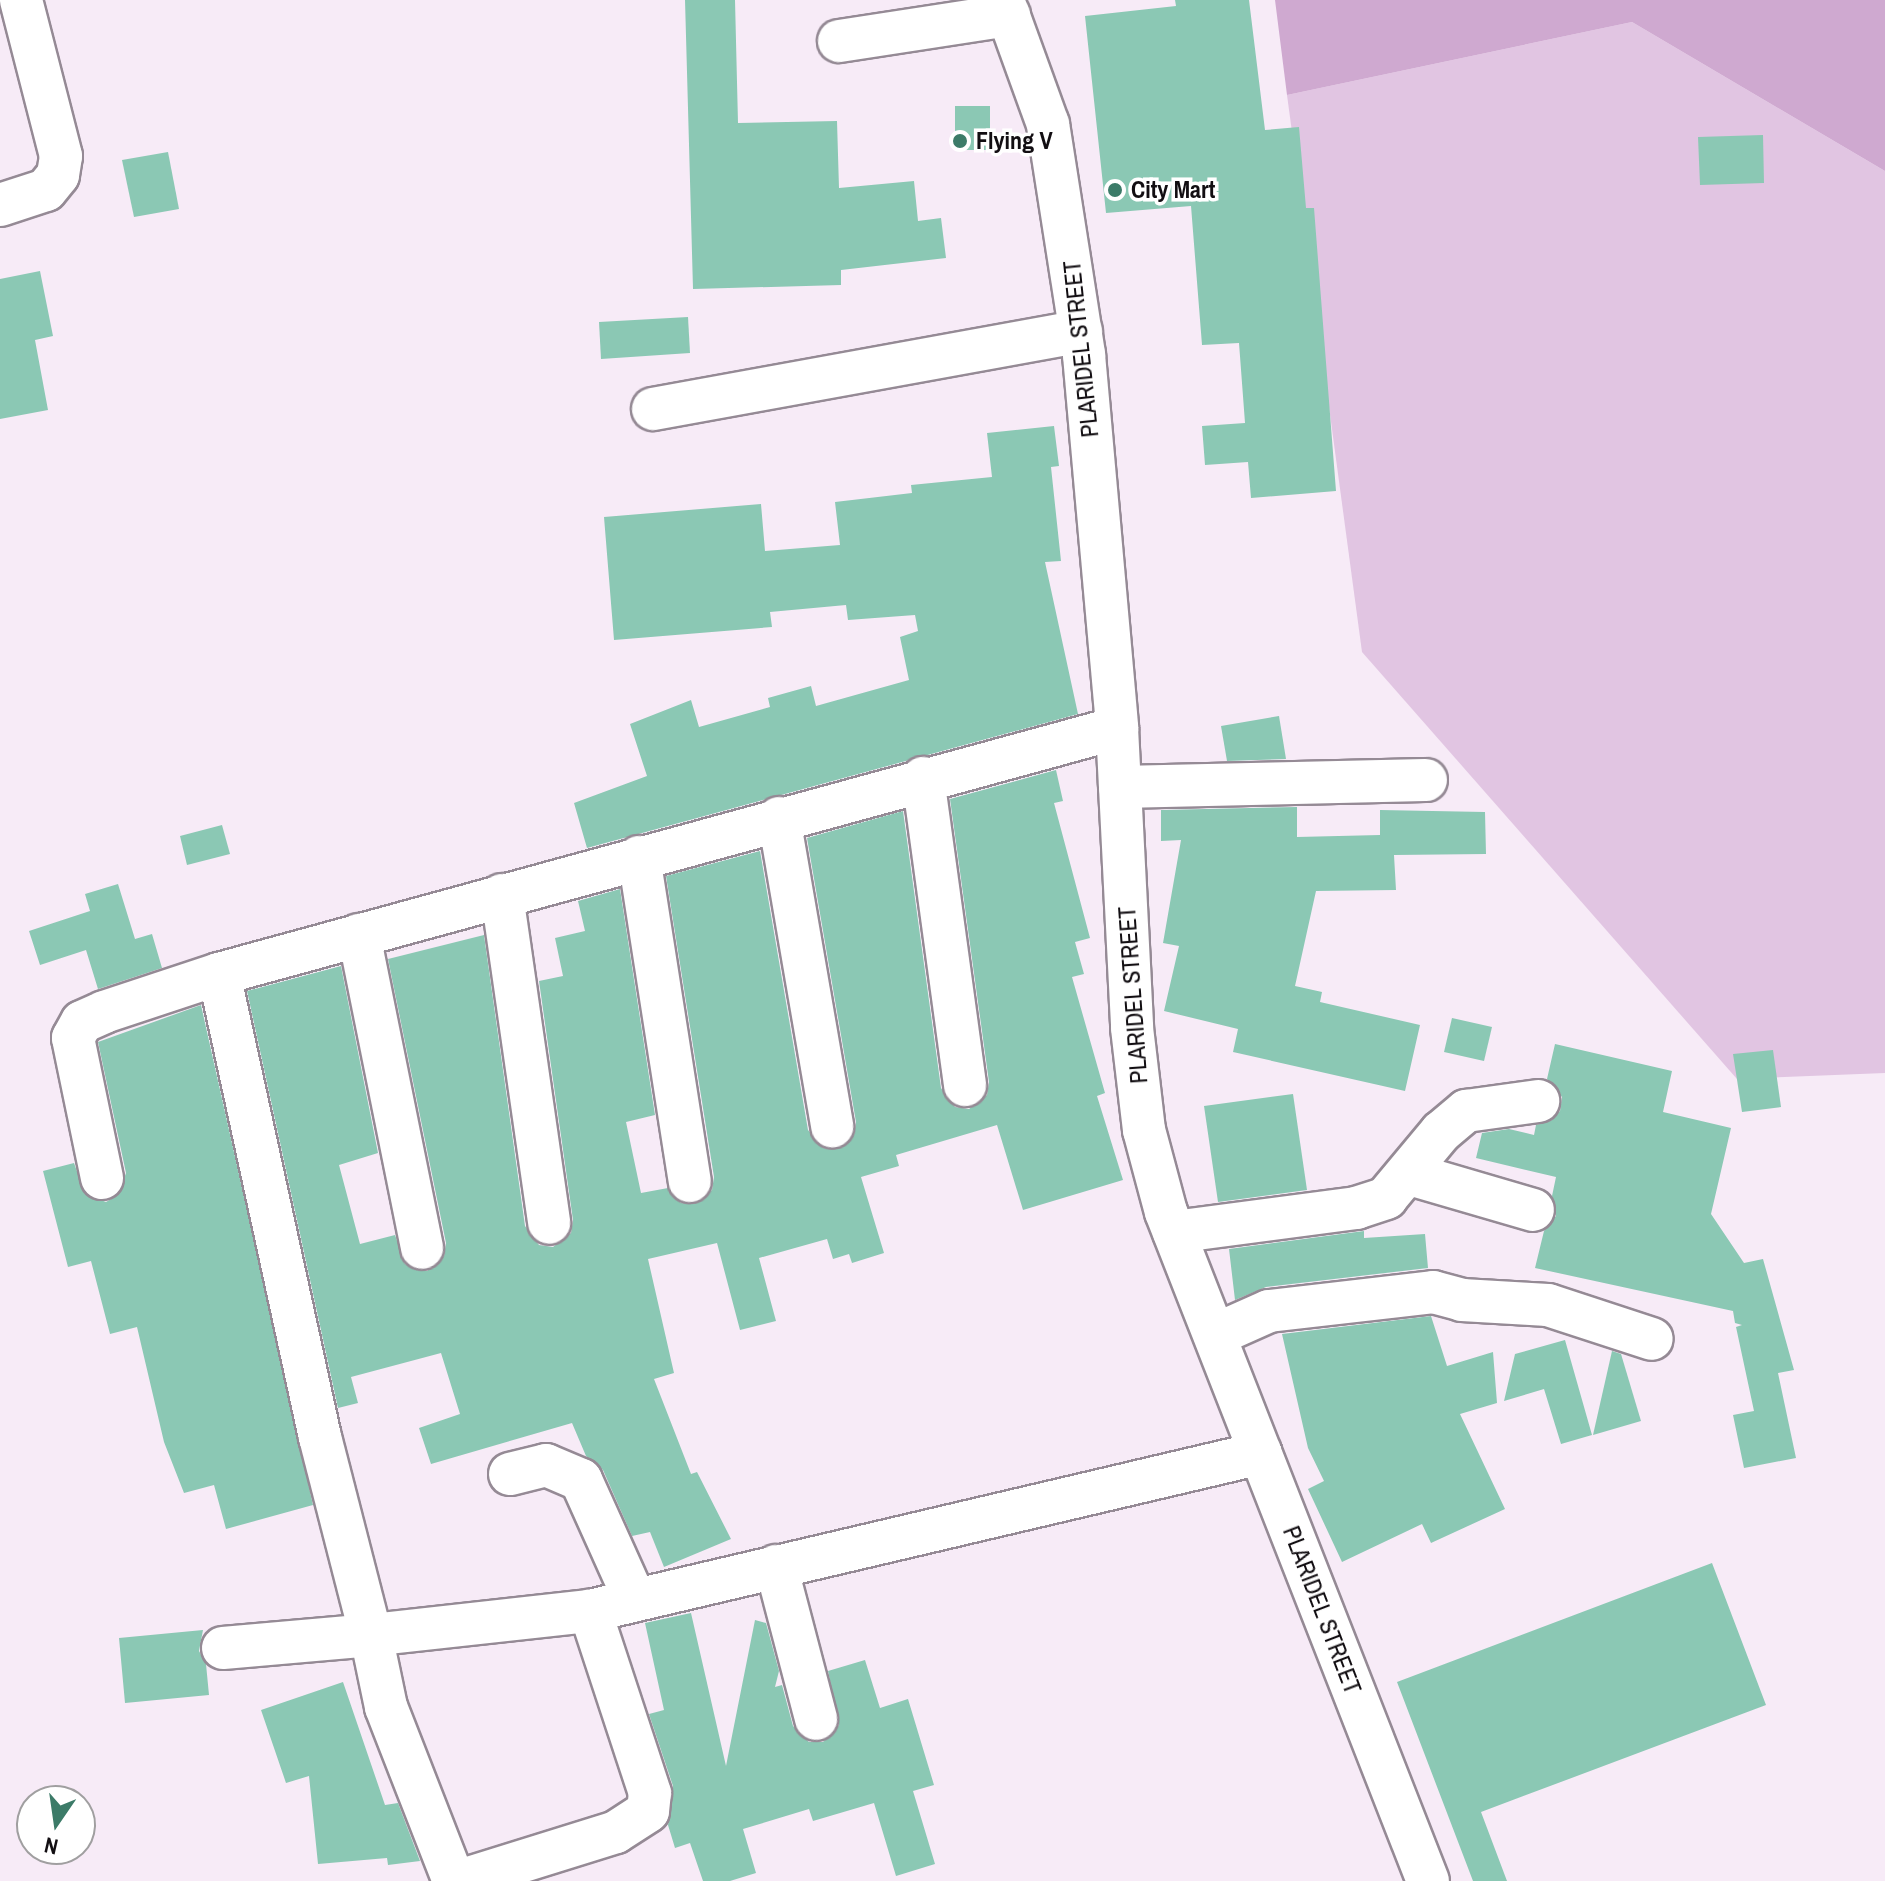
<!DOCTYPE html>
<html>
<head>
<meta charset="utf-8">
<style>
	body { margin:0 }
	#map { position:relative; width:1885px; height:1881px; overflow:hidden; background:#f7ebf7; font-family:"Archivo Narrow",sans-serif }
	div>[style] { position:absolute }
	.green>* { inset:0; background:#e1c5e2 }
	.water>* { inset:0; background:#cfa9d0 }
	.building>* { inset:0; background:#8bc8b4 }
	.roads { filter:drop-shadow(2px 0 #958a95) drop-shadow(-2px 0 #958a95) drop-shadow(0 2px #958a95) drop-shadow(0 -2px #958a95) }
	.minor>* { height:42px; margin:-21px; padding:0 21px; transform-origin:21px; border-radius:21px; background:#fff }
	.dots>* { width:22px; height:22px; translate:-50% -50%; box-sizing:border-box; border:4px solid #fff; border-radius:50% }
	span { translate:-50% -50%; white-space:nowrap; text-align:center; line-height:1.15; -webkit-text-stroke:7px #fff; paint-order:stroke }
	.poi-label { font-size:24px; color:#120e12; font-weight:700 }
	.left { translate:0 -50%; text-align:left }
	.street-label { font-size:24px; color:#120e12 }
	.north { position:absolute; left:16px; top:1785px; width:80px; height:80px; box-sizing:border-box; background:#fff; border:2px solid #a09fa0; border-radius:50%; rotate:193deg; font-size:22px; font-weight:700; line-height:32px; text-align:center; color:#120e12 }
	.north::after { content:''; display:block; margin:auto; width:28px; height:36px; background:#3c7b68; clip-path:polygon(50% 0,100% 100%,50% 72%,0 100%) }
</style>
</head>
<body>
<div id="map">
	<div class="green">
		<i style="clip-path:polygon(1632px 22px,1885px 171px,1885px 1073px,1737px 1079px,1362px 652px,1287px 95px)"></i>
	</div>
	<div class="water">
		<i style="clip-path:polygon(1275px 0,1885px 0,1885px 171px,1632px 22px,1287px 95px)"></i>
	</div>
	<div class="building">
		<i style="clip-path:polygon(685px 0,735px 0,738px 123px,837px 121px,839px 188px,914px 181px,918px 221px,941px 218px,946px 258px,841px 270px,841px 285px,693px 289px)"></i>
		<i style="clip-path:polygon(1175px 0,1249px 0,1265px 130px,1299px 127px,1306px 208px,1314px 208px,1336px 491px,1251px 498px,1248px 462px,1205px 465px,1202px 426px,1245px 423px,1239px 343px,1202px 345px,1191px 206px,1106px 213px,1085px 16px,1176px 6px)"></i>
		<i style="clip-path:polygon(955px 106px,990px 106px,990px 150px,955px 150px)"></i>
		<i style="clip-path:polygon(1763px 135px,1764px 183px,1700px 185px,1698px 137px)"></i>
		<i style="clip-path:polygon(168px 152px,179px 209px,134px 217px,122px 160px)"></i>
		<i style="clip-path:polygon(40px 271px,53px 336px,35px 340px,48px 410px,0 419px,0 279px)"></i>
		<i style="clip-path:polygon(688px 317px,690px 353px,601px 359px,599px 322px)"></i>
		<i style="clip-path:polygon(1054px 426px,1059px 466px,1051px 467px,1061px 561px,1045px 562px,1078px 714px,587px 848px,574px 803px,647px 776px,630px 724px,691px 700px,699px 727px,770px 707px,768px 698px,811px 686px,816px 706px,909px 680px,900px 637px,918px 631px,915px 615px,848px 620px,846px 605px,770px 612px,772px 627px,614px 640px,604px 517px,761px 504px,765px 551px,840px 545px,835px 502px,912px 493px,911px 485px,992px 477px,987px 433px)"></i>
		<i style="clip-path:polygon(1279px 716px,1286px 759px,1227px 761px,1221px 726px)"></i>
		<i style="clip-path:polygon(1056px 770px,1063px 801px,1054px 803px,1090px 938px,1075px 942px,1084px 974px,1072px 977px,1105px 1093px,1097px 1096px,1123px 1180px,1023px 1210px,997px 1125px,896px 1155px,899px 1166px,861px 1177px,884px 1253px,852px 1263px,849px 1254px,833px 1259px,827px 1239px,759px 1258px,776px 1321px,740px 1330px,717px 1243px,648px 1259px,674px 1373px,654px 1379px,691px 1474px,697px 1472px,731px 1539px,664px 1567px,650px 1532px,632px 1536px,603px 1470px,586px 1456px,572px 1423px,431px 1464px,419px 1428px,460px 1414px,441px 1353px,351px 1377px,358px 1403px,338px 1408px,247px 991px,341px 966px,378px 1153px,339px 1165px,360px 1244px,395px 1235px,405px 1264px,427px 1271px,444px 1256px,446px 1243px,388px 959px,484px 935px,525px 1226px,539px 1245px,553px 1247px,571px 1233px,573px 1220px,539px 981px,563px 976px,555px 938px,585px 931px,578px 901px,620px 889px,655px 1115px,626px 1122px,641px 1193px,668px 1188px,681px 1203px,694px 1204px,712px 1190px,714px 1177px,666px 876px,760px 851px,808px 1130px,823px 1148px,837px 1149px,854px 1135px,856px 1122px,807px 838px,903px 811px,941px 1088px,955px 1107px,969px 1109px,987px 1095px,989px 1082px,950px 799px)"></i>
		<i style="clip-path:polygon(1297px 807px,1297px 837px,1380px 835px,1380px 810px,1485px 812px,1486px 854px,1394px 855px,1396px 890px,1316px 891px,1295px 986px,1322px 992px,1320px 1002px,1420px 1025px,1405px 1091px,1233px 1052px,1238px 1029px,1164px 1011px,1179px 946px,1163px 943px,1181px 840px,1161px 841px,1161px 810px)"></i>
		<i style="clip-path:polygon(222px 825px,230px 854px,187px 865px,180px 836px)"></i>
		<i style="clip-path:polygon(118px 884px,135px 939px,152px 934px,162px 968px,98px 989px,86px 950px,40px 965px,29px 931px,90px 911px,85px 894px)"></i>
		<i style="clip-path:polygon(201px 1005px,313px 1505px,226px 1529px,214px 1485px,184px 1493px,164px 1442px,137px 1327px,110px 1334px,91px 1261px,68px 1267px,43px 1171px,74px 1163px,85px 1194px,106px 1202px,118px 1195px,126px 1173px,98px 1042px)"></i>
		<i style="clip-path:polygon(1452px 1018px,1492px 1027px,1484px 1061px,1444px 1052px)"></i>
		<i style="clip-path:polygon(1555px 1044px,1672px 1071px,1663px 1112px,1731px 1128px,1711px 1214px,1744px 1263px,1763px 1259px,1794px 1370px,1778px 1373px,1796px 1458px,1744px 1468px,1733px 1415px,1754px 1411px,1736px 1327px,1742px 1325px,1735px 1323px,1733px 1311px,1535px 1268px,1544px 1231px,1556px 1216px,1552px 1196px,1556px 1177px,1476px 1158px,1482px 1133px,1509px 1129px,1534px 1135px,1536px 1125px,1552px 1120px,1560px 1111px,1562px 1097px,1547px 1079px)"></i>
		<i style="clip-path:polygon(1773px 1050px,1781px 1107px,1742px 1112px,1733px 1054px)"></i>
		<i style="clip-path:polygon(1293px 1094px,1307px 1190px,1218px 1202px,1204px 1106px)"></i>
		<i style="clip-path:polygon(1364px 1231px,1364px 1238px,1425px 1234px,1428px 1268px,1266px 1287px,1235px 1300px,1229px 1249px)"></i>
		<i style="clip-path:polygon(1431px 1316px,1447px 1366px,1493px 1352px,1497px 1403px,1460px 1414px,1505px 1509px,1431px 1543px,1422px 1524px,1342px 1562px,1308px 1489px,1324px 1481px,1308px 1448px,1282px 1334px)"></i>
		<i style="clip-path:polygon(1565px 1340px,1592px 1435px,1561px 1444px,1544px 1389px,1504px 1401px,1515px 1354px)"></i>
		<i style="clip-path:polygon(1612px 1351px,1621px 1354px,1641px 1421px,1593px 1435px)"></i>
		<i style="clip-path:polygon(1712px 1563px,1766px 1705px,1481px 1812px,1507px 1881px,1473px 1881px,1397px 1682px)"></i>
		<i style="clip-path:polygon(691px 1613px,726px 1766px,755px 1620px,766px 1623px,779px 1671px,775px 1687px,782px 1685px,793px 1726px,809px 1742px,823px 1742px,839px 1725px,828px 1671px,865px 1660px,880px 1708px,908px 1699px,934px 1785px,913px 1791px,935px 1864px,896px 1876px,874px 1803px,813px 1821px,809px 1809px,743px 1829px,756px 1873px,730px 1881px,703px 1881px,690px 1843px,675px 1848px,668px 1825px,673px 1786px,649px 1714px,664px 1710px,645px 1623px)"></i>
		<i style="clip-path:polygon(203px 1630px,199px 1651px,206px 1664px,209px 1695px,125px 1703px,119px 1638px)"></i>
		<i style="clip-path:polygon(343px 1682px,385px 1805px,398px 1803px,420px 1861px,388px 1865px,387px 1858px,318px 1864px,309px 1776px,286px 1783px,261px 1710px)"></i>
	</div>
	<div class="roads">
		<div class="minor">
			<i style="left:1003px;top:0;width:132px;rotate:70.1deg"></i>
			<i style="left:1048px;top:124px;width:234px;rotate:81.1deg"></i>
			<i style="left:1084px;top:355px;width:374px;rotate:84.9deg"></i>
			<i style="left:1117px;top:728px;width:300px;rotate:87.1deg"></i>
			<i style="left:1132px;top:1028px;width:103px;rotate:83.3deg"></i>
			<i style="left:1144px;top:1130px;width:85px;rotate:75deg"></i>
			<i style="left:1166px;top:1212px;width:718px;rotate:68.61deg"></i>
			<i style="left:839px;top:41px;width:172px;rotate:-8.7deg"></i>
			<i style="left:0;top:205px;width:48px;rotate:-18.1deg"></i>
			<i style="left:46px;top:190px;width:19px;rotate:-51deg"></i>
			<i style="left:58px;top:175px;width:19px;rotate:-81deg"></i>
			<i style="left:61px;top:156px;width:161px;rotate:-104.4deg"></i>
			<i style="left:653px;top:409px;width:435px;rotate:-10.3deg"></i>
			<i style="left:923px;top:778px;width:310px;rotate:82.2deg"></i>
			<i style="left:1120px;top:787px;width:306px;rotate:-1.3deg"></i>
			<i style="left:779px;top:818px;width:313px;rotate:80.2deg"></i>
			<i style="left:639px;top:857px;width:328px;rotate:81.1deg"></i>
			<i style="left:502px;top:895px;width:331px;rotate:81.8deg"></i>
			<i style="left:359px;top:935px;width:319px;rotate:78.6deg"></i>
			<i style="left:219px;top:974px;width:474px;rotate:77.7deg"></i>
			<i style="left:320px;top:1437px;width:204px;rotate:75.6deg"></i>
			<i style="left:371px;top:1635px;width:220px;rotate:-6.3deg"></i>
			<i style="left:590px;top:1611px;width:689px;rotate:-13.25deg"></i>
			<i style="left:1410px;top:1174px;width:128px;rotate:16.3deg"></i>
			<i style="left:102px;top:1178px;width:143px;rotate:-101.7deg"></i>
			<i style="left:73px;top:1038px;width:18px;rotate:-61deg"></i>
			<i style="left:82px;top:1022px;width:24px;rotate:-24deg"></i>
			<i style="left:104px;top:1012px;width:121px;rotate:-18.3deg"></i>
			<i style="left:219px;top:974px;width:931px;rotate:-15.32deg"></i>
			<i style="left:1174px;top:1232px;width:184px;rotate:-7.5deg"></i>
			<i style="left:1356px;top:1208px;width:32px;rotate:-18deg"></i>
			<i style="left:1386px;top:1198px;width:86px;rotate:-50.2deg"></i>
			<i style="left:1441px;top:1132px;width:33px;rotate:-40deg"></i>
			<i style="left:1466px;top:1111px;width:73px;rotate:-7.9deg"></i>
			<i style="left:1215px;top:1335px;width:59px;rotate:-24deg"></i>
			<i style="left:1269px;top:1311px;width:165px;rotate:-6.6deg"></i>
			<i style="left:1433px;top:1292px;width:30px;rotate:15deg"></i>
			<i style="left:1462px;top:1300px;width:86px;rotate:3.3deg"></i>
			<i style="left:1548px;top:1305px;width:109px;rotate:18.1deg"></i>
			<i style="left:510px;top:1474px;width:37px;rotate:-14deg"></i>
			<i style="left:546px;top:1465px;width:38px;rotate:23deg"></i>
			<i style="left:581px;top:1480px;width:132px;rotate:65.8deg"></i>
			<i style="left:776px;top:1566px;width:158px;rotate:75.3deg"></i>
			<i style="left:223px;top:1648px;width:149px;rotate:-5deg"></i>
			<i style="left:371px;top:1635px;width:74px;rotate:78.2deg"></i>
			<i style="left:386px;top:1707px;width:187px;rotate:68.7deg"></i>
			<i style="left:459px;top:1881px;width:164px;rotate:-17.3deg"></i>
			<i style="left:616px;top:1832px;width:38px;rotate:-33deg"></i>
			<i style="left:648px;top:1811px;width:18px;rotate:-84deg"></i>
			<i style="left:650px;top:1793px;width:192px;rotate:-108.2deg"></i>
		</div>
	</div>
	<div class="dots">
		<i style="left:960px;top:141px;background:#3c7b68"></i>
		<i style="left:1115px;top:190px;background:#3c7b68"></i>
	</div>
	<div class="poi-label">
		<span class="left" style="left:976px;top:141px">Flying V</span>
		<span class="left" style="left:1131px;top:190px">City Mart</span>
	</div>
	<div class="street-label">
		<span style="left:1081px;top:349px;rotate:-96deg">PLARIDEL STREET</span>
		<span style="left:1133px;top:995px;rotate:-94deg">PLARIDEL STREET</span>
		<span style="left:1322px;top:1610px;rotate:69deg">PLARIDEL STREET</span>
	</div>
	<div class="north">N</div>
</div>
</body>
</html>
